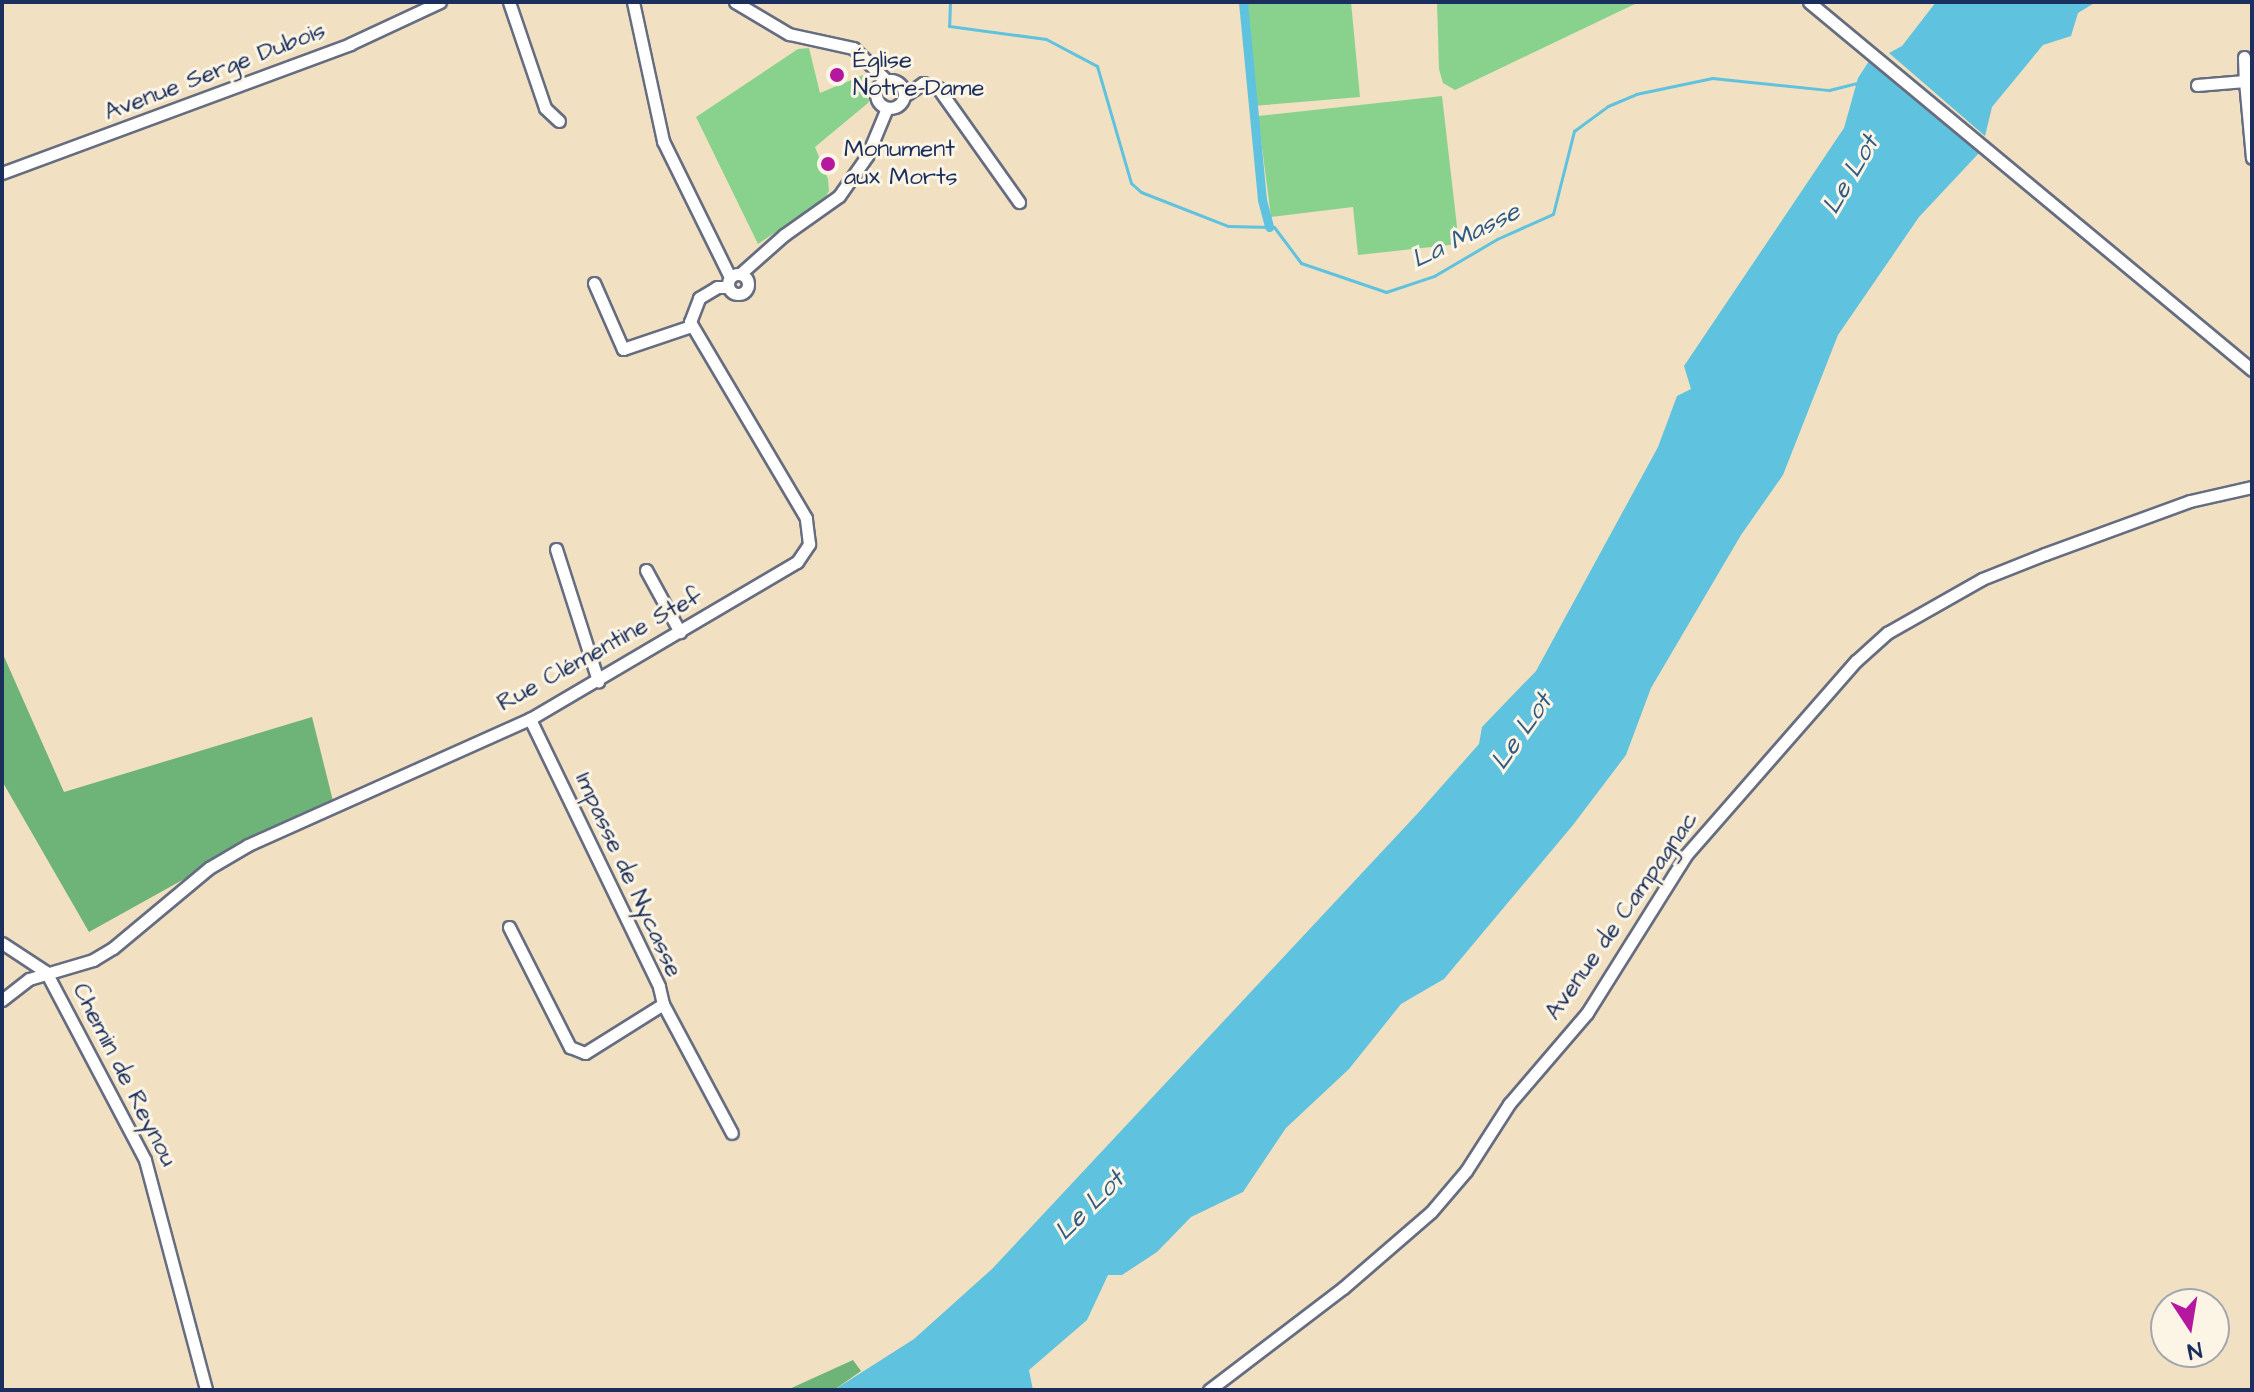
<!DOCTYPE html>
<html>
<head>
<meta charset="utf-8">
<style>
	body { margin:0 }
	#map { position:relative; width:2254px; height:1392px; overflow:hidden; background:#f1e1c2; font-family:"Architects Daughter",sans-serif }
	div>[style] { position:absolute }
	.green>* { inset:0; background:#88d28e }
	.forest>* { inset:0; background:#6eb479 }
	.water>* { inset:0; background:#5fc2de }
	.stream>* { height:3px; margin:-1.5px; padding:0 1.5px; transform-origin:1.5px; border-radius:1.5px; background:#5fc2de }
	.canal>* { height:9px; margin:-4.5px; padding:0 4.5px; transform-origin:4.5px; border-radius:4.5px; background:#5fc2de }
	.roads { filter:drop-shadow(2px 0 #666d81) drop-shadow(-2px 0 #666d81) drop-shadow(0 2px #666d81) drop-shadow(0 -2px #666d81) }
	.minor>* { height:11px; margin:-5.5px; padding:0 5.5px; transform-origin:5.5px; border-radius:5.5px; background:#fff }
	.minor>.ring { margin:-5.5px; padding:0; box-sizing:content-box; background:none; border:11px solid #fff; border-radius:50% }
	.dots>* { width:22px; height:22px; translate:-50% -50%; box-sizing:border-box; border:4px solid #fcf5e5; border-radius:50% }
	span { translate:-50% -50%; white-space:nowrap; text-align:center; line-height:1.15; -webkit-text-stroke:6px #fcf5e5; paint-order:stroke }
	.poi-label { font-size:24px; color:#1b2f5e }
	.left { translate:0 -50%; text-align:left }
	.street-label { font-size:24px; color:#1b2f5e }
	.water-label { font-size:26px; color:#2f5b84; font-style:italic }
	.frame { position:absolute; inset:0; border:4px solid #1b2f5e; pointer-events:none }
	.north { position:absolute; left:2150px; top:1288px; width:80px; height:80px; box-sizing:border-box; background:#fcf5e5; border:2px solid #a2a6af; border-radius:50%; rotate:168deg; font-size:22px; font-weight:700; line-height:32px; text-align:center; color:#1b2f5e }
	.north::after { content:''; display:block; margin:auto; width:28px; height:36px; background:#b5179e; clip-path:polygon(50% 0,100% 100%,50% 72%,0 100%) }
</style>
</head>
<body>
<div id="map">
	<div class="green">
		<i style="clip-path:polygon(1244px 2px,1351px 2px,1360px 97px,1253px 106px)"></i>
		<i style="clip-path:polygon(1437px 2px,1639px 2px,1455px 90px,1443px 83px,1439px 69px)"></i>
		<i style="clip-path:polygon(809px 48px,820px 93px,863px 75px,873px 92px,868px 103px,815px 147px,828px 179px,829px 191px,823px 201px,758px 244px,696px 117px,798px 49px)"></i>
		<i style="clip-path:polygon(1442px 96px,1459px 244px,1358px 255px,1353px 207px,1271px 217px,1258px 116px)"></i>
	</div>
	<div class="forest">
		<i style="clip-path:polygon(2px 652px,64px 792px,312px 717px,335px 809px,240px 848px,89px 932px,2px 781px)"></i>
		<i style="clip-path:polygon(853px 1360px,861px 1371px,834px 1390px,787px 1390px)"></i>
	</div>
	<div class="water">
		<i style="clip-path:polygon(1936px 2px,2096px 2px,2078px 13px,2071px 36px,2043px 45px,1992px 107px,1985px 136px,1889px 53px,1902px 46px)"></i>
		<i style="clip-path:polygon(1871px 58px,1979px 153px,1919px 217px,1838px 335px,1783px 475px,1741px 535px,1651px 688px,1626px 755px,1573px 825px,1444px 979px,1401px 1004px,1349px 1069px,1286px 1128px,1243px 1192px,1191px 1217px,1157px 1252px,1122px 1275px,1108px 1275px,1087px 1320px,1029px 1370px,1033px 1390px,834px 1390px,914px 1339px,992px 1269px,1418px 813px,1479px 744px,1482px 727px,1536px 671px,1658px 447px,1677px 396px,1691px 389px,1684px 366px,1844px 128px,1858px 78px)"></i>
	</div>
	<div class="stream">
		<i style="left:950px;top:2px;width:24px;rotate:92deg"></i>
		<i style="left:949px;top:26px;width:98px;rotate:7.6deg"></i>
		<i style="left:1046px;top:39px;width:58px;rotate:27.9deg"></i>
		<i style="left:1097px;top:66px;width:122px;rotate:73.8deg"></i>
		<i style="left:1131px;top:183px;width:13px;rotate:42deg"></i>
		<i style="left:1141px;top:192px;width:93px;rotate:21.3deg"></i>
		<i style="left:1228px;top:226px;width:46px;rotate:1.2deg"></i>
		<i style="left:1274px;top:227px;width:45px;rotate:53.1deg"></i>
		<i style="left:1301px;top:263px;width:90px;rotate:18.8deg"></i>
		<i style="left:1386px;top:292px;width:51px;rotate:-18.4deg"></i>
		<i style="left:1434px;top:276px;width:73px;rotate:-30.4deg"></i>
		<i style="left:1497px;top:239px;width:61px;rotate:-24.1deg"></i>
		<i style="left:1553px;top:214px;width:86px;rotate:-75.8deg"></i>
		<i style="left:1574px;top:131px;width:42px;rotate:-36.3deg"></i>
		<i style="left:1608px;top:106px;width:30px;rotate:-23deg"></i>
		<i style="left:1636px;top:94px;width:78px;rotate:-11.9deg"></i>
		<i style="left:1712px;top:78px;width:118px;rotate:5.9deg"></i>
		<i style="left:1829px;top:90px;width:34px;rotate:-14deg"></i>
	</div>
	<div class="canal">
		<i style="left:1243px;top:2px;width:199px;rotate:84.5deg"></i>
		<i style="left:1262px;top:200px;width:28px;rotate:75deg"></i>
	</div>
	<div class="roads">
		<div class="minor">
			<i style="left:509px;top:2px;width:112px;rotate:71.2deg"></i>
			<i style="left:545px;top:108px;width:19px;rotate:43deg"></i>
			<i style="left:633px;top:2px;width:142px;rotate:77.8deg"></i>
			<i style="left:663px;top:141px;width:152px;rotate:63.8deg"></i>
			<i style="left:735px;top:2px;width:63px;rotate:30.7deg"></i>
			<i style="left:789px;top:34px;width:66px;rotate:12.3deg"></i>
			<i style="left:853px;top:48px;width:46px;rotate:44.1deg"></i>
			<i style="left:1809px;top:2px;width:576px;rotate:39.72deg"></i>
			<i style="left:2244px;top:57px;width:24px;rotate:88deg"></i>
			<i class="ring" style="left:876px;top:80px;width:17px;height:17px"></i>
			<i style="left:2197px;top:85px;width:48px;rotate:-4.8deg"></i>
			<i style="left:2245px;top:81px;width:77px;rotate:84.8deg"></i>
			<i style="left:904px;top:96px;width:23px;rotate:-34deg"></i>
			<i style="left:923px;top:83px;width:16px;rotate:18deg"></i>
			<i style="left:938px;top:88px;width:140px;rotate:54.6deg"></i>
			<i style="left:2px;top:173px;width:371px;rotate:-20.3deg"></i>
			<i style="left:350px;top:44px;width:99px;rotate:-25deg"></i>
			<i class="ring" style="left:728px;top:274px;width:9px;height:9px"></i>
			<i style="left:740px;top:274px;width:59px;rotate:-41.6deg"></i>
			<i style="left:784px;top:235px;width:67px;rotate:-35.3deg"></i>
			<i style="left:839px;top:196px;width:49px;rotate:-55deg"></i>
			<i style="left:867px;top:156px;width:52px;rotate:-67.4deg"></i>
			<i style="left:594px;top:283px;width:72px;rotate:66.3deg"></i>
			<i style="left:623px;top:349px;width:72px;rotate:-18.7deg"></i>
			<i style="left:556px;top:549px;width:139px;rotate:72.3deg"></i>
			<i style="left:646px;top:570px;width:71px;rotate:61.3deg"></i>
			<i style="left:509px;top:927px;width:135px;rotate:63.1deg"></i>
			<i style="left:570px;top:1047px;width:16px;rotate:22deg"></i>
			<i style="left:585px;top:1053px;width:92px;rotate:-32.1deg"></i>
			<i style="left:663px;top:1004px;width:18px;rotate:-103deg"></i>
			<i style="left:659px;top:986px;width:297px;rotate:-115.8deg"></i>
			<i style="left:2px;top:943px;width:53px;rotate:33.4deg"></i>
			<i style="left:46px;top:972px;width:212px;rotate:62.2deg"></i>
			<i style="left:145px;top:1160px;width:238px;rotate:75.1deg"></i>
			<i style="left:2px;top:1000px;width:34px;rotate:-38deg"></i>
			<i style="left:29px;top:979px;width:67px;rotate:-16.5deg"></i>
			<i style="left:93px;top:960px;width:23px;rotate:-31deg"></i>
			<i style="left:113px;top:948px;width:125px;rotate:-39.8deg"></i>
			<i style="left:209px;top:868px;width:45px;rotate:-30.5deg"></i>
			<i style="left:248px;top:845px;width:309px;rotate:-24.1deg"></i>
			<i style="left:530px;top:719px;width:310px;rotate:-30.5deg"></i>
			<i style="left:797px;top:562px;width:22px;rotate:-56deg"></i>
			<i style="left:809px;top:544px;width:26px;rotate:-97deg"></i>
			<i style="left:806px;top:518px;width:228px;rotate:-120.6deg"></i>
			<i style="left:690px;top:322px;width:26px;rotate:-69deg"></i>
			<i style="left:699px;top:298px;width:21px;rotate:-31deg"></i>
			<i style="left:717px;top:287px;width:11px"></i>
			<i style="left:663px;top:1004px;width:146px;rotate:61.9deg"></i>
			<i style="left:1209px;top:1390px;width:168px;rotate:-37.3deg"></i>
			<i style="left:1343px;top:1288px;width:116px;rotate:-40.8deg"></i>
			<i style="left:1431px;top:1212px;width:54px;rotate:-49.5deg"></i>
			<i style="left:1466px;top:1171px;width:80px;rotate:-57.3deg"></i>
			<i style="left:1509px;top:1104px;width:120px;rotate:-49.4deg"></i>
			<i style="left:1587px;top:1013px;width:186px;rotate:-57.9deg"></i>
			<i style="left:1686px;top:855px;width:258px;rotate:-48.8deg"></i>
			<i style="left:1856px;top:661px;width:42px;rotate:-42.1deg"></i>
			<i style="left:1887px;top:633px;width:109px;rotate:-29.6deg"></i>
			<i style="left:1982px;top:579px;width:68px;rotate:-21.6deg"></i>
			<i style="left:2045px;top:554px;width:154px;rotate:-20.1deg"></i>
			<i style="left:2190px;top:501px;width:64px;rotate:-12.7deg"></i>
		</div>
	</div>
	<div class="dots">
		<i style="left:837px;top:75px;background:#b5179e"></i>
		<i style="left:828px;top:164px;background:#b5179e"></i>
	</div>
	<div class="poi-label">
		<span class="left" style="left:853px;top:75px">Église<br>Notre-Dame</span>
		<span class="left" style="left:844px;top:164px">Monument<br>aux Morts</span>
	</div>
	<div class="street-label">
		<span style="left:215px;top:72px;rotate:-21deg">Avenue Serge Dubois</span>
		<span style="left:600px;top:650px;rotate:-29deg">Rue Clémentine Stef</span>
		<span style="left:628px;top:875px;rotate:65deg">Impasse de Nycasse</span>
		<span style="left:1622px;top:916px;rotate:-55deg">Avenue de Campagnac</span>
		<span style="left:124px;top:1075px;rotate:63deg">Chemin de Reynou</span>
	</div>
	<div class="water-label">
		<span style="left:1851px;top:175px;rotate:-60deg">Le Lot</span>
		<span style="left:1466px;top:236px;rotate:-26deg">La Masse</span>
		<span style="left:1522px;top:732px;rotate:-55deg">Le Lot</span>
		<span style="left:1090px;top:1206px;rotate:-45deg">Le Lot</span>
	</div>
	<div class="frame"></div>
	<div class="north">N</div>
</div>
</body>
</html>
